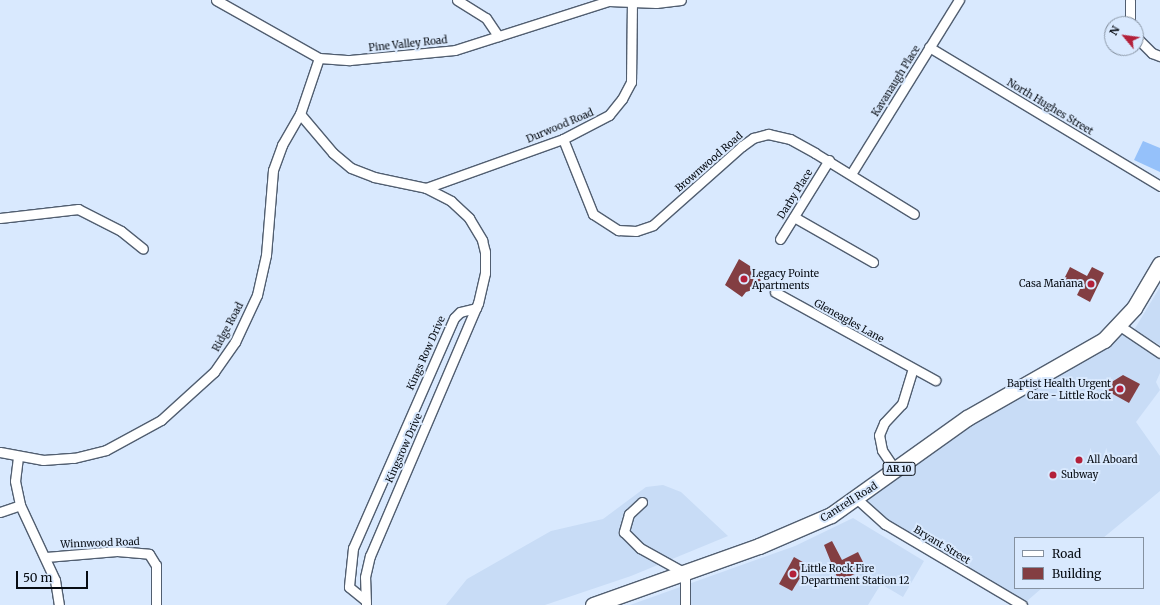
<!DOCTYPE html>
<html>
<head>
<meta charset="utf-8">
<style>
	body { margin:0 }
	#map { position:relative; width:1160px; height:605px; overflow:hidden; background:#d9e9fe; font-family:Merriweather,serif }
	div>[style] { position:absolute }
	.built>* { inset:0; background:#c8dcf6 }
	.green>* { inset:0; background:#95c1fa }
	.building>* { inset:0; background:#833e42 }
	.roads { filter:drop-shadow(1px 0 #515e70) drop-shadow(-1px 0 #515e70) drop-shadow(0 1px #515e70) drop-shadow(0 -1px #515e70) }
	.minor>* { height:9px; margin:-4.5px; padding:0 4.5px; transform-origin:4.5px; border-radius:4.5px; background:#fff }
	.primary>* { height:15px; margin:-7.5px; padding:0 7.5px; transform-origin:7.5px; border-radius:7.5px; background:#fff }
	.dots>* { width:11px; height:11px; translate:-50% -50%; box-sizing:border-box; border:2px solid #d9e9fe; border-radius:50% }
	span { translate:-50% -50%; white-space:nowrap; text-align:center; line-height:1.15; -webkit-text-stroke:4px #d9e9fe; paint-order:stroke }
	.shield-label span { padding:1px 3px; background:#d9e9fe; border:1px solid; border-radius:3px; -webkit-text-stroke-width:0 }
	.shield-label { font-size:9px; color:#070c13; font-weight:700 }
	.street-label { font-size:10px; color:#070c13 }
	.poi-label { font-size:10px; color:#070c13 }
	.left { translate:0 -50%; text-align:left }
	.right { translate:-100% -50%; text-align:right }
	.legend { position:absolute; left:1014px; top:537px; width:130px; height:52px; box-sizing:border-box; background:#d9e9fe; border:1px solid #8591a0; margin:0; padding:5px 7px; list-style:none; font-size:12px; color:#070c13 }
	.legend li { display:flex; align-items:center; gap:8px; height:20px }
	.legend b { width:20px; border:1px solid #8591a0 }
	.north { position:absolute; left:1104px; top:16px; width:40px; height:40px; box-sizing:border-box; background:#d9e9fe; border:1px solid #8591a0; border-radius:50%; rotate:299deg; font-size:11px; font-weight:700; line-height:16px; text-align:center; color:#070c13 }
	.north::after { content:''; display:block; margin:auto; width:14px; height:18px; background:#b3203a; clip-path:polygon(50% 0,100% 100%,50% 72%,0 100%) }
	.scale { position:absolute; left:16px; top:571px; width:72px; height:18px; box-sizing:border-box; border:2px solid #070c13; border-top:0; padding-left:5px; font-size:12px; line-height:14px; white-space:nowrap; color:#070c13; -webkit-text-stroke:3px #d9e9fe; paint-order:stroke }
</style>
</head>
<body>
<div id="map">
	<div class="built">
		<i style="clip-path:polygon(1160px 287px,1160px 345px,1134px 330px)"></i>
		<i style="clip-path:polygon(1120px 326px,1160px 353px,1160px 373px,1156px 382px,1160px 390px,1136px 422px,1160px 456px,1160px 491px,1103px 538px,1015px 538px,1015px 588px,1042px 588px,1027px 601px,971px 574px,885px 524px,857px 499px)"></i>
		<i style="clip-path:polygon(663px 485px,681px 492px,728px 536px,631px 576px,545px 605px,446px 605px,467px 579px,551px 531px,603px 519px,646px 487px)"></i>
		<i style="clip-path:polygon(853px 518px,924px 561px,903px 597px,881px 584px,868px 605px,630px 605px,795px 546px)"></i>
	</div>
	<div class="green">
		<i style="clip-path:polygon(1143px 141px,1160px 148px,1160px 172px,1134px 160px)"></i>
	</div>
	<div class="building">
		<i style="clip-path:polygon(739px 259px,750px 266px,752px 275px,759px 273px,761px 283px,754px 285px,756px 289px,746px 292px,742px 297px,725px 285px)"></i>
		<i style="clip-path:polygon(1070px 267px,1087px 276px,1092px 267px,1104px 273px,1090px 302px,1077px 295px,1081px 287px,1064px 279px)"></i>
		<i style="clip-path:polygon(1123px 375px,1140px 384px,1129px 403px,1102px 388px)"></i>
		<i style="clip-path:polygon(832px 541px,842px 560px,858px 552px,866px 568px,839px 582px,824px 545px)"></i>
		<i style="clip-path:polygon(794px 557px,808px 565px,792px 591px,779px 584px)"></i>
	</div>
	<div class="roads">
		<div class="minor">
			<i style="left:216px;top:0;width:118px;rotate:29.4deg"></i>
			<i style="left:319px;top:58px;width:31px;rotate:4deg"></i>
			<i style="left:350px;top:60px;width:105px;rotate:-5.4deg"></i>
			<i style="left:455px;top:50px;width:162px;rotate:-17.7deg"></i>
			<i style="left:609px;top:1px;width:47px;rotate:2.4deg"></i>
			<i style="left:656px;top:3px;width:25px;rotate:-7deg"></i>
			<i style="left:457px;top:0;width:34px;rotate:32deg"></i>
			<i style="left:486px;top:18px;width:22px;rotate:56deg"></i>
			<i style="left:1130px;top:24px;width:24px;rotate:-90deg"></i>
			<i style="left:1136px;top:37px;width:23px;rotate:45deg"></i>
			<i style="left:1152px;top:53px;width:9px;rotate:21deg"></i>
			<i style="left:929px;top:47px;width:270px;rotate:31deg"></i>
			<i style="left:300px;top:114px;width:51px;rotate:49.8deg"></i>
			<i style="left:333px;top:153px;width:23px;rotate:40deg"></i>
			<i style="left:351px;top:168px;width:25px;rotate:21deg"></i>
			<i style="left:374px;top:177px;width:53px;rotate:11.9deg"></i>
			<i style="left:426px;top:188px;width:28px;rotate:27deg"></i>
			<i style="left:451px;top:201px;width:25px;rotate:43deg"></i>
			<i style="left:469px;top:218px;width:26px;rotate:59deg"></i>
			<i style="left:482px;top:240px;width:12px;rotate:76deg"></i>
			<i style="left:485px;top:252px;width:21px;rotate:90deg"></i>
			<i style="left:485px;top:273px;width:31px;rotate:103deg"></i>
			<i style="left:478px;top:303px;width:5px;rotate:112deg"></i>
			<i style="left:476px;top:308px;width:16px;rotate:166deg"></i>
			<i style="left:460px;top:312px;width:8px;rotate:135deg"></i>
			<i style="left:454px;top:318px;width:251px;rotate:113.7deg"></i>
			<i style="left:353px;top:548px;width:39px;rotate:96deg"></i>
			<i style="left:349px;top:587px;width:21px;rotate:39deg"></i>
			<i style="left:563px;top:139px;width:81px;rotate:68.2deg"></i>
			<i style="left:593px;top:214px;width:30px;rotate:33deg"></i>
			<i style="left:618px;top:230px;width:18px;rotate:3deg"></i>
			<i style="left:636px;top:231px;width:18px;rotate:-19deg"></i>
			<i style="left:653px;top:225px;width:119px;rotate:-41.6deg"></i>
			<i style="left:742px;top:146px;width:14px;rotate:-36deg"></i>
			<i style="left:753px;top:138px;width:16px;rotate:-15deg"></i>
			<i style="left:768px;top:134px;width:23px;rotate:13deg"></i>
			<i style="left:790px;top:139px;width:29px;rotate:29deg"></i>
			<i style="left:815px;top:153px;width:116px;rotate:31.6deg"></i>
			<i style="left:851px;top:174px;width:205px;rotate:-58.2deg"></i>
			<i style="left:426px;top:188px;width:145px;rotate:-19.7deg"></i>
			<i style="left:563px;top:139px;width:52px;rotate:-27.6deg"></i>
			<i style="left:609px;top:115px;width:21px;rotate:-51deg"></i>
			<i style="left:622px;top:99px;width:19px;rotate:-62deg"></i>
			<i style="left:631px;top:82px;width:82px;rotate:-89.3deg"></i>
			<i style="left:794px;top:217px;width:91px;rotate:29.7deg"></i>
			<i style="left:0;top:218px;width:79px;rotate:-6.6deg"></i>
			<i style="left:78px;top:209px;width:48px;rotate:27.1deg"></i>
			<i style="left:121px;top:231px;width:28px;rotate:39deg"></i>
			<i style="left:780px;top:239px;width:93px;rotate:-58.2deg"></i>
			<i style="left:775px;top:292px;width:183px;rotate:28.8deg"></i>
			<i style="left:1120px;top:326px;width:48px;rotate:34deg"></i>
			<i style="left:0;top:452px;width:44px;rotate:10.5deg"></i>
			<i style="left:43px;top:460px;width:31px;rotate:-4deg"></i>
			<i style="left:74px;top:458px;width:33px;rotate:-14deg"></i>
			<i style="left:106px;top:450px;width:63px;rotate:-28.6deg"></i>
			<i style="left:161px;top:420px;width:72px;rotate:-42.2deg"></i>
			<i style="left:214px;top:372px;width:37px;rotate:-55deg"></i>
			<i style="left:235px;top:342px;width:52px;rotate:-64.9deg"></i>
			<i style="left:257px;top:295px;width:41px;rotate:-77.3deg"></i>
			<i style="left:266px;top:255px;width:85px;rotate:-85.3deg"></i>
			<i style="left:273px;top:170px;width:27px;rotate:-70deg"></i>
			<i style="left:282px;top:145px;width:36px;rotate:-60deg"></i>
			<i style="left:300px;top:114px;width:59px;rotate:-71.3deg"></i>
			<i style="left:18px;top:457px;width:24px;rotate:97deg"></i>
			<i style="left:15px;top:481px;width:25px;rotate:78deg"></i>
			<i style="left:20px;top:505px;width:83px;rotate:65deg"></i>
			<i style="left:55px;top:580px;width:25px;rotate:81deg"></i>
			<i style="left:896px;top:471px;width:25px;rotate:-124deg"></i>
			<i style="left:882px;top:450px;width:15px;rotate:-101deg"></i>
			<i style="left:879px;top:435px;width:13px;rotate:-67deg"></i>
			<i style="left:884px;top:423px;width:26px;rotate:-47deg"></i>
			<i style="left:902px;top:404px;width:37px;rotate:-73deg"></i>
			<i style="left:857px;top:499px;width:38px;rotate:42deg"></i>
			<i style="left:885px;top:524px;width:159px;rotate:30.6deg"></i>
			<i style="left:642px;top:502px;width:18px;rotate:137deg"></i>
			<i style="left:629px;top:514px;width:19px;rotate:106deg"></i>
			<i style="left:624px;top:532px;width:23px;rotate:45deg"></i>
			<i style="left:640px;top:548px;width:51px;rotate:29.1deg"></i>
			<i style="left:685px;top:573px;width:32px;rotate:90deg"></i>
			<i style="left:0;top:512px;width:21px;rotate:-19deg"></i>
			<i style="left:46px;top:557px;width:71px;rotate:-4.8deg"></i>
			<i style="left:117px;top:551px;width:32px;rotate:5deg"></i>
			<i style="left:149px;top:554px;width:13px;rotate:58deg"></i>
			<i style="left:156px;top:565px;width:40px;rotate:90deg"></i>
			<i style="left:366px;top:604px;width:27px;rotate:-92deg"></i>
			<i style="left:365px;top:577px;width:22px;rotate:-77deg"></i>
			<i style="left:370px;top:556px;width:270px;rotate:-66.9deg"></i>
		</div>
		<div class="primary">
			<i style="left:593px;top:605px;width:176px;rotate:-19.6deg"></i>
			<i style="left:759px;top:546px;width:78px;rotate:-23.3deg"></i>
			<i style="left:831px;top:515px;width:167px;rotate:-35.5deg"></i>
			<i style="left:967px;top:418px;width:158px;rotate:-29.7deg"></i>
			<i style="left:1104px;top:340px;width:44px;rotate:-46.8deg"></i>
			<i style="left:1134px;top:308px;width:51px;rotate:-59.4deg"></i>
		</div>
	</div>
	<div class="dots">
		<i style="left:744px;top:279px;background:#b3203a"></i>
		<i style="left:1091px;top:284px;background:#b3203a"></i>
		<i style="left:1120px;top:389px;background:#b3203a"></i>
		<i style="left:1079px;top:460px;background:#b3203a"></i>
		<i style="left:1053px;top:475px;background:#b3203a"></i>
		<i style="left:793px;top:574px;background:#b3203a"></i>
	</div>
	<div class="shield-label">
		<span style="left:899px;top:469px">AR 10</span>
	</div>
	<div class="street-label">
		<span style="left:408px;top:44px;rotate:-6deg">Pine Valley Road</span>
		<span style="left:896px;top:81px;rotate:-58deg">Kavanaugh Place</span>
		<span style="left:1050px;top:107px;rotate:31deg">North Hughes Street</span>
		<span style="left:560px;top:126px;rotate:-23deg">Durwood Road</span>
		<span style="left:709px;top:162px;rotate:-41deg">Brownwood Road</span>
		<span style="left:795px;top:194px;rotate:-58deg">Darby Place</span>
		<span style="left:849px;top:321px;rotate:29deg">Gleneagles Lane</span>
		<span style="left:228px;top:327px;rotate:-62deg">Ridge Road</span>
		<span style="left:426px;top:353px;rotate:-66deg">Kings Row Drive</span>
		<span style="left:404px;top:448px;rotate:-66deg">Kingsrow Drive</span>
		<span style="left:849px;top:502px;rotate:-32deg">Cantrell Road</span>
		<span style="left:100px;top:543px;rotate:-2deg">Winnwood Road</span>
		<span style="left:942px;top:545px;rotate:31deg">Bryant Street</span>
	</div>
	<div class="poi-label">
		<span class="left" style="left:752px;top:279px">Legacy Pointe<br>Apartments</span>
		<span class="right" style="left:1083px;top:284px">Casa Mañana</span>
		<span class="right" style="left:1111px;top:389px">Baptist Health Urgent<br>Care - Little Rock</span>
		<span class="left" style="left:1087px;top:460px">All Aboard</span>
		<span class="left" style="left:1061px;top:475px">Subway</span>
		<span class="left" style="left:801px;top:574px">Little Rock Fire<br>Department Station 12</span>
	</div>
	<ul class="legend">
	<li><b style="height:5px;background:#fff"></b>Road</li>
	<li><b style="height:11px;background:#833e42"></b>Building</li>
	</ul>
	<div class="north">N</div>
	<div class="scale">50 m</div>
</div>
</body>
</html>
